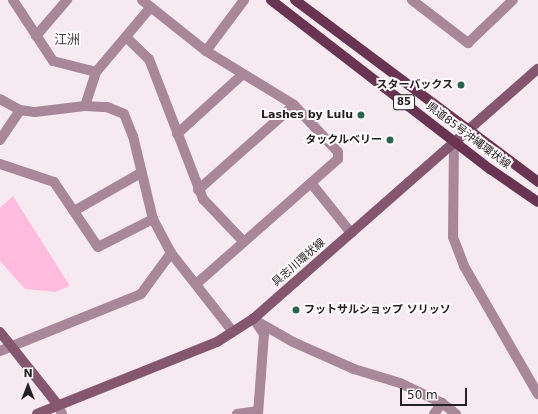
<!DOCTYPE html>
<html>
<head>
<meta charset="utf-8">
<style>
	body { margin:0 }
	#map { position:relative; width:538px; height:414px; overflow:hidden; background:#f6eaf0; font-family:"DejaVu Sans","Noto Sans JP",sans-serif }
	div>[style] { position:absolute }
	.green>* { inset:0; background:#ffbcdf }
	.street>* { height:10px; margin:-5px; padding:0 5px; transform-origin:5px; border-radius:5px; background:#a88798 }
	.secondary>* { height:10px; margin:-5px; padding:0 5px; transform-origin:5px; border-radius:5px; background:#84576f }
	.primary>* { height:10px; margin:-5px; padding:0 5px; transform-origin:5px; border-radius:5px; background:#693452 }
	.dots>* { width:11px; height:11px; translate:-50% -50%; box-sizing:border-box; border:2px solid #fffafc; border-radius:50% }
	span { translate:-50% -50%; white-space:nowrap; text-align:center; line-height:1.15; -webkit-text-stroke:4px #fffafc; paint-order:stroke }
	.shield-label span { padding:1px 3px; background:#fffafc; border:1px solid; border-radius:3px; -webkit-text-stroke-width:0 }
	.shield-label { font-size:10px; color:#252022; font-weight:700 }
	.poi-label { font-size:11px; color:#252022; font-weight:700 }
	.right { translate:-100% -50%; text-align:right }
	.left { translate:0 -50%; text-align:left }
	.street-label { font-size:11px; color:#252022 }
	.quarter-label { font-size:13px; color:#483e43 }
	.north { position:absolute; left:8px; top:366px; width:40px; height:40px; -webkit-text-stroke:3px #fffafc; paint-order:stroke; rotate:0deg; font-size:11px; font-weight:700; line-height:16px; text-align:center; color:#252022 }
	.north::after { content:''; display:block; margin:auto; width:14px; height:18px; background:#252022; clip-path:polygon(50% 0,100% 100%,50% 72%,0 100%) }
	.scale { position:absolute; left:400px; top:388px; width:67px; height:18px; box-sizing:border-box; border:2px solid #252022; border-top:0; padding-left:5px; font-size:12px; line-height:14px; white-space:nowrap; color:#252022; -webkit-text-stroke:3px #fffafc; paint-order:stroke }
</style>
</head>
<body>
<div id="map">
	<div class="green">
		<i style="clip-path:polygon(13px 196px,70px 286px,55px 292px,25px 289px,0 261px,0 208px)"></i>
	</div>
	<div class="street">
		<i style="left:13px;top:0;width:73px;rotate:56.7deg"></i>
		<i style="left:53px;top:61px;width:44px;rotate:14.3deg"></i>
		<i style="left:142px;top:0;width:82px;rotate:38.6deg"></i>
		<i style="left:206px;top:51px;width:103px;rotate:31.5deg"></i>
		<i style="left:294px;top:105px;width:64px;rotate:46.9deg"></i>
		<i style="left:338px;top:152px;width:7px;rotate:90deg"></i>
		<i style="left:338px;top:159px;width:189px;rotate:138.6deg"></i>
		<i style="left:412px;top:0;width:71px;rotate:37.5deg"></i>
		<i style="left:468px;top:43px;width:62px;rotate:-43.7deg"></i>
		<i style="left:36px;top:36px;width:48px;rotate:-49.3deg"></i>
		<i style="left:127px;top:38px;width:30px;rotate:44deg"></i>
		<i style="left:149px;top:59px;width:150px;rotate:68.9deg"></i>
		<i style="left:203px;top:199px;width:59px;rotate:46.4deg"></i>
		<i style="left:206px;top:51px;width:64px;rotate:-53.3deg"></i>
		<i style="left:0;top:99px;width:23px;rotate:29deg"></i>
		<i style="left:20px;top:110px;width:15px;rotate:8deg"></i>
		<i style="left:35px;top:112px;width:50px;rotate:-6.8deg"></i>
		<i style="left:85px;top:106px;width:22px;rotate:3deg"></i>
		<i style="left:107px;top:107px;width:18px;rotate:22deg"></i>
		<i style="left:124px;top:114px;width:24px;rotate:68deg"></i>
		<i style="left:133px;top:136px;width:85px;rotate:76.5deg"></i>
		<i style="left:153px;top:219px;width:38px;rotate:62deg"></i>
		<i style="left:171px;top:253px;width:100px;rotate:51.9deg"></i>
		<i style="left:85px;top:106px;width:36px;rotate:-72deg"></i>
		<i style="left:96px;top:72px;width:85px;rotate:-49.8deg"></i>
		<i style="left:177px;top:134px;width:89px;rotate:-42.3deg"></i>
		<i style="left:0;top:140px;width:36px;rotate:-56deg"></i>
		<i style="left:454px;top:141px;width:96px;rotate:90.6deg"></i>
		<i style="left:453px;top:237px;width:31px;rotate:69deg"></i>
		<i style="left:464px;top:266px;width:148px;rotate:60deg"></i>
		<i style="left:0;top:164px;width:57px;rotate:18.4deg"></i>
		<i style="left:54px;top:182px;width:78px;rotate:55.9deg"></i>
		<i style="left:98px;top:247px;width:62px;rotate:-27deg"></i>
		<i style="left:311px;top:183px;width:64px;rotate:51.3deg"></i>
		<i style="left:198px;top:190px;width:128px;rotate:-41.5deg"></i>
		<i style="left:74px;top:211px;width:77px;rotate:-29.6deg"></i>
		<i style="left:253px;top:319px;width:46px;rotate:29.9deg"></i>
		<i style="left:293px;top:342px;width:67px;rotate:23.9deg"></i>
		<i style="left:354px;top:369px;width:48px;rotate:16.9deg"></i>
		<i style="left:400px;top:383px;width:47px;rotate:25.5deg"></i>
		<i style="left:442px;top:403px;width:18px;rotate:38deg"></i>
		<i style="left:257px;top:324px;width:12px;rotate:55deg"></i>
		<i style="left:264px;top:334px;width:80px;rotate:94.3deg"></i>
		<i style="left:0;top:351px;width:152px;rotate:-22deg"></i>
		<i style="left:141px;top:294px;width:51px;rotate:-53.8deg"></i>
		<i style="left:58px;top:405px;width:10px;rotate:66deg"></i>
		<i style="left:237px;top:414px;width:21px;rotate:-8deg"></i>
		<i style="left:434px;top:414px;width:14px;rotate:-54deg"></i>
	</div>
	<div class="secondary">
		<i style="left:0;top:332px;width:93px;rotate:51.5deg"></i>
		<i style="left:37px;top:414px;width:194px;rotate:-21.8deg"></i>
		<i style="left:217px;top:342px;width:43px;rotate:-32.6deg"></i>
		<i style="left:253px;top:319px;width:379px;rotate:-41.3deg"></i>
	</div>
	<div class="primary">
		<i style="left:271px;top:0;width:277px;rotate:37.7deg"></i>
		<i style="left:490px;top:169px;width:58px;rotate:34.5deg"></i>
		<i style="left:295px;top:0;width:304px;rotate:36.8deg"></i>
	</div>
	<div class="dots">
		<i style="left:461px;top:85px;background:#29644e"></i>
		<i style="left:361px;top:115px;background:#29644e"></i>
		<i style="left:390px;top:140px;background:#29644e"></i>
		<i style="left:296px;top:310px;background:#29644e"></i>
	</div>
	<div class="shield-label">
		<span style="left:404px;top:102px">85</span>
	</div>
	<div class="poi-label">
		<span class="right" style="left:453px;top:85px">スターバックス</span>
		<span class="right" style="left:353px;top:115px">Lashes by Lulu</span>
		<span class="right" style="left:382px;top:140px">タックルベリー</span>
		<span class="left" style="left:304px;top:310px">フットサルショップ ソリッソ</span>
	</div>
	<div class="street-label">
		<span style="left:468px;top:136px;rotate:37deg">県道85号沖縄環状線</span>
		<span style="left:299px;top:263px;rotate:-41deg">具志川環状線</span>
	</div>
	<div class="quarter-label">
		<span style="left:67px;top:40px">江洲</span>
	</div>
	<div class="north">N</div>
	<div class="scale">50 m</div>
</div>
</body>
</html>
